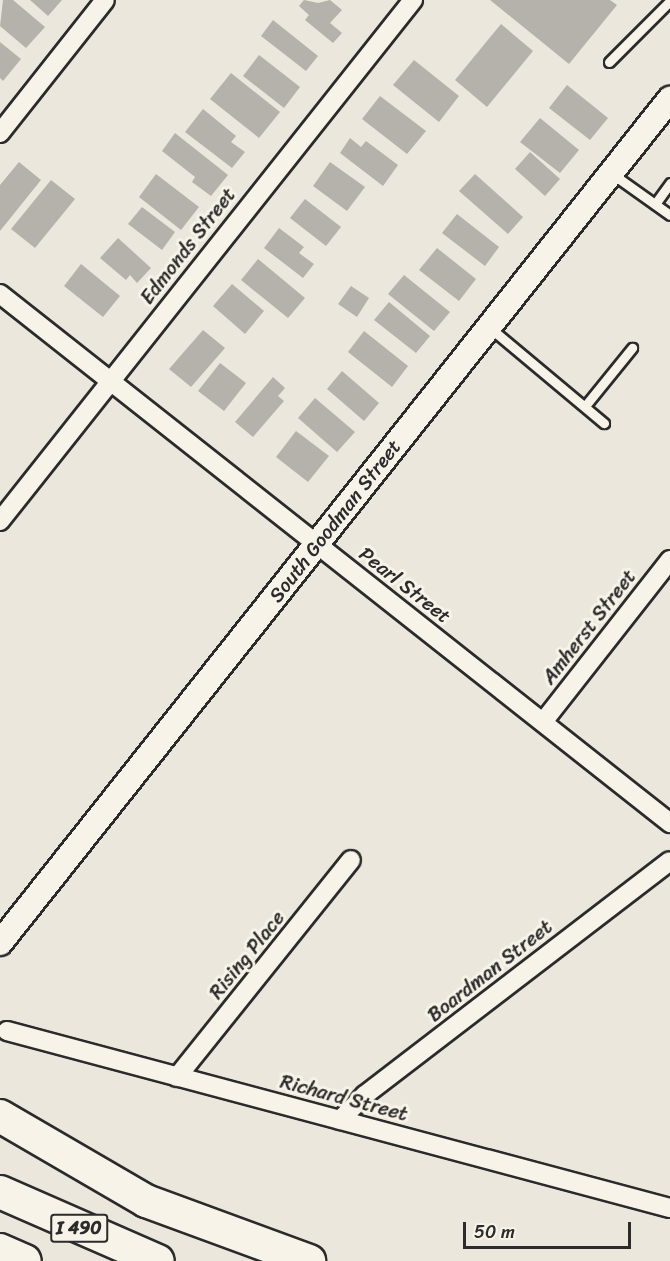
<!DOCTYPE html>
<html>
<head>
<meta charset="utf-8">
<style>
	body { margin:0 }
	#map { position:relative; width:670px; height:1261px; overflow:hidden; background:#ebe7dd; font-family:Sriracha,sans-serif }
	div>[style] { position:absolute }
	.building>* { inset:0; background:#b5b2ab }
	.roads { filter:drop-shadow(2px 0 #2b2b2b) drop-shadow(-2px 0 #2b2b2b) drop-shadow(0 2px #2b2b2b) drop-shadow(0 -2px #2b2b2b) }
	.lane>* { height:9px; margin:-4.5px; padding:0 4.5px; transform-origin:4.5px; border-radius:4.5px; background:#f7f3e8 }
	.street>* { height:18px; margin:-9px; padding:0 9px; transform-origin:9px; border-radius:9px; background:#f7f3e8 }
	.secondary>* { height:24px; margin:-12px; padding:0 12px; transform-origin:12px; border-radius:12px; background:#f7f3e8 }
	.highway>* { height:32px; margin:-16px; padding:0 16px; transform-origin:16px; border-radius:16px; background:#f7f3e8 }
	span { translate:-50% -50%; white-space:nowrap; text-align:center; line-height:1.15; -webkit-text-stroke:6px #f7f3e8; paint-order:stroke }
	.shield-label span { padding:2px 4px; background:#f7f3e8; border:2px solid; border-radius:4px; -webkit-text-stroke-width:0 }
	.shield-label { font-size:18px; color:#2b2b2b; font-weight:700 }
	.street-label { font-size:20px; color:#2b2b2b }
	.scale { position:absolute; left:463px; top:1222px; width:168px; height:27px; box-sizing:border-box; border:3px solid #2b2b2b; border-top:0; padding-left:8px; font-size:18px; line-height:21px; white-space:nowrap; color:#2b2b2b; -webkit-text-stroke:4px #f7f3e8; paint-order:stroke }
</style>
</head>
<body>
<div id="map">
	<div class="building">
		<i style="clip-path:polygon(3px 0,13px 0,45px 27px,26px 48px,0 26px)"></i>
		<i style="clip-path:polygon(30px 0,62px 0,48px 16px)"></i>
		<i style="clip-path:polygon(304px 0,318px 3px,330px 0,342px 10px,330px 23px,342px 33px,333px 43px,305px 20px,309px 15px,299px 6px)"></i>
		<i style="clip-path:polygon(490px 0,610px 0,617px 5px,569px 64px)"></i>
		<i style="clip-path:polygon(273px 20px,318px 56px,306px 71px,261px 36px)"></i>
		<i style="clip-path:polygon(501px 24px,533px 51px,487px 107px,455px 80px)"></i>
		<i style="clip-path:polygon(0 42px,21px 59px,3px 81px,0 78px)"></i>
		<i style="clip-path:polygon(259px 55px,300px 87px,284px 108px,243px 76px)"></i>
		<i style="clip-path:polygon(414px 60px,459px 96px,439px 122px,393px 85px)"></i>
		<i style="clip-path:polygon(231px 73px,280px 112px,259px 138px,210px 99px)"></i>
		<i style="clip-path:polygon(567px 85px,608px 118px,590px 140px,549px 108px)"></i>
		<i style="clip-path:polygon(380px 96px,426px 131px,407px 154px,362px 119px)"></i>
		<i style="clip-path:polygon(203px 109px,236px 136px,231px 142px,245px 152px,232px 168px,185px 132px)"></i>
		<i style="clip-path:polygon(540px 118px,579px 150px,560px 173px,520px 142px)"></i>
		<i style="clip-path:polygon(175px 133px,228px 175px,211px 196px,192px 182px,195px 177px,162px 151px)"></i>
		<i style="clip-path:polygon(350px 138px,361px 147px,366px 141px,398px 165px,383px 186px,340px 153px)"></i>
		<i style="clip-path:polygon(530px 152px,560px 179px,545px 196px,515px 169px)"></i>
		<i style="clip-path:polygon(19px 162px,41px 180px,0 231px,0 185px)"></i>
		<i style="clip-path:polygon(330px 162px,365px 187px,347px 211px,313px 186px)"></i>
		<i style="clip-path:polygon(156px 174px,199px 207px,181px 230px,139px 197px)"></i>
		<i style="clip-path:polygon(475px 174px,523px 217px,508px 234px,459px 191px)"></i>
		<i style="clip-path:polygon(51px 180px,75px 199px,35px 248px,11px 229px)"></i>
		<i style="clip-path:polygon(305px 199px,341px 227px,326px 246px,290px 218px)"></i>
		<i style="clip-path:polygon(142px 207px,175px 232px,162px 250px,128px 224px)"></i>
		<i style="clip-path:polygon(457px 214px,499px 247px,485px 266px,442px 233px)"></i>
		<i style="clip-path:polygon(279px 228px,304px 247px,299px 253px,314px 264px,303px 278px,264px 248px)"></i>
		<i style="clip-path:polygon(118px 238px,151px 268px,137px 283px,130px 275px,126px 280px,100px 258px)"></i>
		<i style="clip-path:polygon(437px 248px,476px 279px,459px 301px,419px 270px)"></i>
		<i style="clip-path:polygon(258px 259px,305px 298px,288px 318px,241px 280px)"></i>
		<i style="clip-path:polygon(81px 264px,120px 296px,103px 317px,64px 286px)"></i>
		<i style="clip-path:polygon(404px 275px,450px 312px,434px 331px,388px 294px)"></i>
		<i style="clip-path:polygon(232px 284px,264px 311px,245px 334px,213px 306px)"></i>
		<i style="clip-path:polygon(351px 286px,369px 298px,357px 317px,338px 304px)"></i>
		<i style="clip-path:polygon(389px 302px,430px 336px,416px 353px,374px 320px)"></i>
		<i style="clip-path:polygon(203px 330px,225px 348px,191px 387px,169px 369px)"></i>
		<i style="clip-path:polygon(364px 331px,408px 366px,392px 387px,348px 352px)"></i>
		<i style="clip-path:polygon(220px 363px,246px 383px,224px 411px,198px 391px)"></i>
		<i style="clip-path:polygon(342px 371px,379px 403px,364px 421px,327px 389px)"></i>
		<i style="clip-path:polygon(273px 377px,285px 388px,278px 396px,284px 401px,253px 437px,235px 422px)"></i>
		<i style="clip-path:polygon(315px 398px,355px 432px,337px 452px,298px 418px)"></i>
		<i style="clip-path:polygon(296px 431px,329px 456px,308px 482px,276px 457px)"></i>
	</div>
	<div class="roads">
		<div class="lane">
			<i style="left:609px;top:62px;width:86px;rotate:-45deg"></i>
			<i style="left:611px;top:173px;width:72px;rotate:35.4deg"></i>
			<i style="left:655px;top:204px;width:26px;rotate:-54deg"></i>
			<i style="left:489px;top:327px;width:150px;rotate:39.9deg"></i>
			<i style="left:585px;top:406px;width:75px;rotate:-51deg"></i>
		</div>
		<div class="street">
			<i style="left:0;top:133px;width:169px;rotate:-51.7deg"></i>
			<i style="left:0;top:294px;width:854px;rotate:38.29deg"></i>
			<i style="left:0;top:521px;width:665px;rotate:-51.6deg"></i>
			<i style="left:543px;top:722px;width:206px;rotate:-51.9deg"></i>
			<i style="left:7px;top:1031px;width:686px;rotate:14.95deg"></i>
			<i style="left:177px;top:1077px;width:278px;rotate:-51.3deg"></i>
			<i style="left:340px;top:1120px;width:35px;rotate:-45deg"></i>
			<i style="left:365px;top:1095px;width:384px;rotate:-37.5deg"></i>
		</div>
		<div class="secondary">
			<i style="left:0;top:943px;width:1078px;rotate:-51.56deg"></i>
		</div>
		<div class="highway">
			<i style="left:0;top:1116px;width:169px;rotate:30.2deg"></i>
			<i style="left:146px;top:1201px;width:174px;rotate:20.2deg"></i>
			<i style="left:0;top:1192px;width:172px;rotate:23.6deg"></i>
			<i style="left:0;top:1250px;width:27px;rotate:24deg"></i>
		</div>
	</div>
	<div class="shield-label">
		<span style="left:79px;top:1228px">I 490</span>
	</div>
	<div class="street-label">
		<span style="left:188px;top:246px;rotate:-52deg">Edmonds Street</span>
		<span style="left:335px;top:521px;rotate:-52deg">South Goodman Street</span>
		<span style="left:405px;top:585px;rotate:38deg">Pearl Street</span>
		<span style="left:589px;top:627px;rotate:-52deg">Amherst Street</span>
		<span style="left:247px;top:955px;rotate:-51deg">Rising Place</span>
		<span style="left:490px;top:971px;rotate:-38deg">Boardman Street</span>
		<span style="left:344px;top:1098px;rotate:15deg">Richard Street</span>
	</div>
	<div class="scale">50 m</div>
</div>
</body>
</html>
